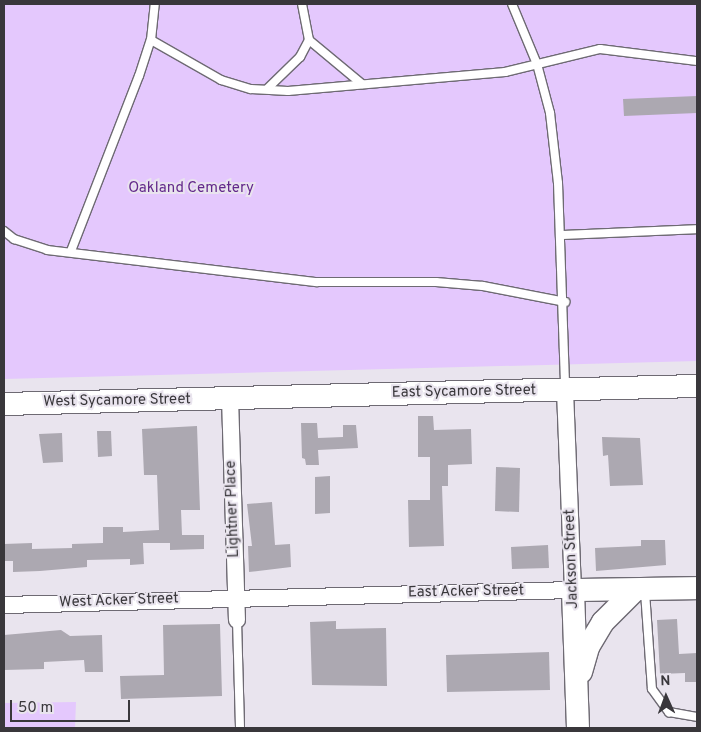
<!DOCTYPE html>
<html>
<head>
<meta charset="utf-8">
<style>
	body { margin:0 }
	#map { position:relative; width:701px; height:732px; overflow:hidden; background:#e9e4ee; font-family:Overpass,sans-serif }
	div>[style] { position:absolute }
	.green>* { inset:0; background:#e4c8fd }
	.building>* { inset:0; background:#aca8b1 }
	.roads { filter:drop-shadow(1px 0 #6e6a73) drop-shadow(-1px 0 #6e6a73) drop-shadow(0 1px #6e6a73) drop-shadow(0 -1px #6e6a73) }
	.lane>* { height:8px; margin:-4px; padding:0 4px; transform-origin:4px; border-radius:4px; background:#fff }
	.street>* { height:16px; margin:-8px; padding:0 8px; transform-origin:8px; border-radius:8px; background:#fff }
	.secondary>* { height:22px; margin:-11px; padding:0 11px; transform-origin:11px; border-radius:11px; background:#fff }
	span { translate:-50% -50%; white-space:nowrap; text-align:center; line-height:1.15; -webkit-text-stroke:4px #e9e4ee; paint-order:stroke }
	.park-label { font-size:15px; color:#63298b }
	.street-label { font-size:15px; color:#39373b }
	.frame { position:absolute; inset:0; border:5px solid #39373b; pointer-events:none }
	.north { position:absolute; left:641px; top:672px; width:50px; height:50px; -webkit-text-stroke:4px #e9e4ee; paint-order:stroke; rotate:358deg; font-size:14px; font-weight:700; line-height:20px; text-align:center; color:#39373b }
	.north::after { content:''; display:block; margin:auto; width:18px; height:22px; background:#39373b; clip-path:polygon(50% 0,100% 100%,50% 72%,0 100%) }
	.scale { position:absolute; left:10px; top:700px; width:120px; height:22px; box-sizing:border-box; border:2px solid #39373b; border-top:0; padding-left:6px; font-size:15px; line-height:18px; white-space:nowrap; color:#39373b; -webkit-text-stroke:4px #e9e4ee; paint-order:stroke }
</style>
</head>
<body>
<div id="map">
	<div class="green">
		<i style="clip-path:polygon(4px 4px,697px 4px,697px 361px,4px 379px)"></i>
		<i style="clip-path:polygon(76px 702px,75px 728px,4px 728px,4px 703px)"></i>
	</div>
	<div class="building">
		<i style="clip-path:polygon(697px 96px,697px 113px,624px 116px,623px 99px)"></i>
		<i style="clip-path:polygon(418px 416px,433px 416px,434px 430px,471px 429px,472px 464px,448px 465px,448px 486px,442px 486px,444px 546px,409px 547px,408px 500px,430px 500px,430px 457px,418px 457px)"></i>
		<i style="clip-path:polygon(301px 423px,317px 423px,318px 438px,343px 437px,343px 425px,356px 425px,358px 448px,318px 450px,319px 465px,306px 465px,305px 459px,302px 458px)"></i>
		<i style="clip-path:polygon(197px 426px,200px 510px,181px 510px,182px 535px,204px 535px,204px 549px,170px 550px,170px 543px,143px 543px,144px 564px,130px 565px,130px 559px,87px 560px,87px 567px,40px 571px,13px 572px,13px 561px,4px 561px,4px 544px,32px 543px,32px 549px,72px 548px,72px 544px,103px 543px,103px 527px,123px 527px,123px 532px,159px 530px,157px 475px,144px 475px,142px 429px)"></i>
		<i style="clip-path:polygon(97px 431px,111px 431px,112px 456px,98px 457px)"></i>
		<i style="clip-path:polygon(62px 433px,63px 462px,43px 463px,39px 434px)"></i>
		<i style="clip-path:polygon(602px 437px,640px 438px,643px 485px,610px 486px,608px 455px,603px 456px)"></i>
		<i style="clip-path:polygon(496px 467px,520px 468px,519px 512px,495px 511px)"></i>
		<i style="clip-path:polygon(330px 476px,330px 513px,315px 514px,315px 477px)"></i>
		<i style="clip-path:polygon(272px 502px,275px 545px,290px 544px,291px 567px,249px 572px,248px 546px,252px 546px,247px 504px)"></i>
		<i style="clip-path:polygon(641px 540px,665px 540px,666px 565px,596px 571px,595px 548px,641px 546px)"></i>
		<i style="clip-path:polygon(548px 545px,549px 568px,512px 569px,511px 547px)"></i>
		<i style="clip-path:polygon(677px 619px,679px 654px,697px 653px,697px 682px,685px 682px,685px 673px,660px 674px,657px 620px)"></i>
		<i style="clip-path:polygon(336px 621px,336px 629px,386px 628px,387px 686px,312px 685px,310px 622px)"></i>
		<i style="clip-path:polygon(220px 624px,222px 696px,121px 699px,120px 676px,164px 675px,163px 625px)"></i>
		<i style="clip-path:polygon(61px 630px,70px 636px,102px 635px,103px 672px,85px 672px,84px 660px,44px 662px,44px 669px,4px 670px,4px 635px)"></i>
		<i style="clip-path:polygon(549px 652px,550px 690px,447px 692px,446px 655px)"></i>
	</div>
	<div class="roads">
		<div class="lane">
			<i style="left:302px;top:4px;width:37px;rotate:79deg"></i>
			<i style="left:309px;top:40px;width:69px;rotate:39.7deg"></i>
			<i style="left:512px;top:4px;width:65px;rotate:67.4deg"></i>
			<i style="left:537px;top:64px;width:51px;rotate:75.1deg"></i>
			<i style="left:550px;top:113px;width:70px;rotate:83.5deg"></i>
			<i style="left:558px;top:183px;width:204px;rotate:88deg"></i>
			<i style="left:151px;top:40px;width:81px;rotate:29.7deg"></i>
			<i style="left:221px;top:80px;width:31px;rotate:17deg"></i>
			<i style="left:251px;top:89px;width:37px;rotate:3deg"></i>
			<i style="left:288px;top:91px;width:218px;rotate:-5deg"></i>
			<i style="left:505px;top:72px;width:98px;rotate:-13.6deg"></i>
			<i style="left:600px;top:49px;width:98px;rotate:7.1deg"></i>
			<i style="left:267px;top:89px;width:46px;rotate:-44.1deg"></i>
			<i style="left:300px;top:57px;width:19px;rotate:-62deg"></i>
			<i style="left:4px;top:231px;width:13px;rotate:39deg"></i>
			<i style="left:14px;top:239px;width:35px;rotate:18deg"></i>
			<i style="left:47px;top:250px;width:272px;rotate:6.8deg"></i>
			<i style="left:317px;top:282px;width:119px"></i>
			<i style="left:436px;top:282px;width:47px;rotate:4.9deg"></i>
			<i style="left:483px;top:286px;width:84px;rotate:11deg"></i>
			<i style="left:561px;top:235px;width:136px;rotate:-2.5deg"></i>
			<i style="left:71px;top:251px;width:188px;rotate:-68.8deg"></i>
			<i style="left:139px;top:76px;width:38px;rotate:-72deg"></i>
			<i style="left:151px;top:40px;width:36px;rotate:-84deg"></i>
			<i style="left:645px;top:592px;width:97px;rotate:85.9deg"></i>
			<i style="left:652px;top:689px;width:29px;rotate:54deg"></i>
			<i style="left:669px;top:712px;width:28px;rotate:10deg"></i>
			<i style="left:237px;top:620px;width:108px;rotate:88.4deg"></i>
		</div>
		<div class="street">
			<i style="left:230px;top:398px;width:222px;rotate:88.2deg"></i>
			<i style="left:4px;top:605px;width:569px;rotate:-1.51deg"></i>
			<i style="left:573px;top:590px;width:200px;rotate:-92.3deg"></i>
		</div>
		<div class="secondary">
			<i style="left:4px;top:404px;width:693px;rotate:-1.49deg"></i>
			<i style="left:581px;top:672px;width:26px;rotate:-74deg"></i>
			<i style="left:588px;top:647px;width:29px;rotate:-59deg"></i>
			<i style="left:603px;top:622px;width:45px;rotate:-45deg"></i>
			<i style="left:578px;top:728px;width:138px;rotate:-92.1deg"></i>
			<i style="left:573px;top:590px;width:124px;rotate:-0.9deg"></i>
		</div>
	</div>
	<div class="park-label">
		<span style="left:191px;top:189px">Oakland Cemetery</span>
	</div>
	<div class="street-label">
		<span style="left:464px;top:392px;rotate:-1deg">East Sycamore Street</span>
		<span style="left:117px;top:401px;rotate:-1deg">West Sycamore Street</span>
		<span style="left:233px;top:509px;rotate:-92deg">Lightner Place</span>
		<span style="left:572px;top:559px;rotate:-92deg">Jackson Street</span>
		<span style="left:466px;top:592px;rotate:-1deg">East Acker Street</span>
		<span style="left:119px;top:601px;rotate:-2deg">West Acker Street</span>
	</div>
	<div class="frame"></div>
	<div class="north">N</div>
	<div class="scale">50 m</div>
</div>
</body>
</html>
